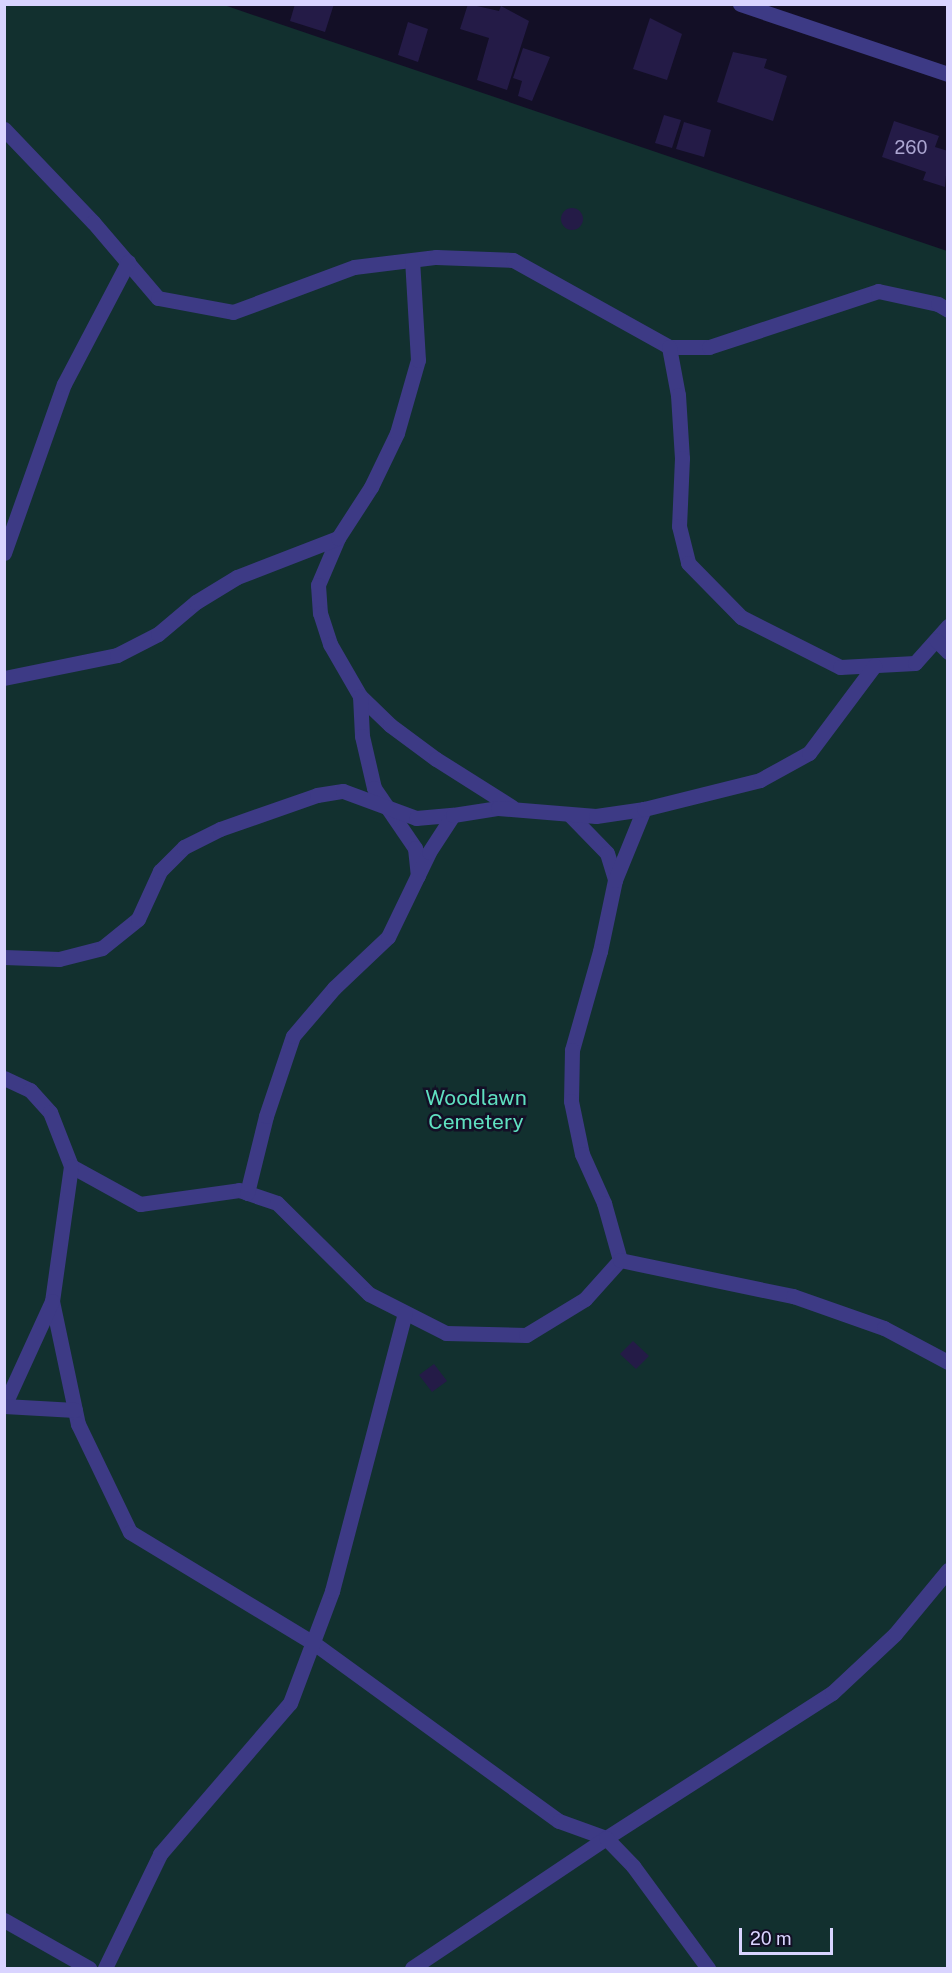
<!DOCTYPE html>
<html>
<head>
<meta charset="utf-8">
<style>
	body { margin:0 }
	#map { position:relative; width:952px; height:1973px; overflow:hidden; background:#130f26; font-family:"Public Sans",sans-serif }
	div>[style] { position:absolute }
	.green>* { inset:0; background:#12302f }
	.building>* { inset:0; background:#241b47 }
	.round { border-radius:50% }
	.lane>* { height:15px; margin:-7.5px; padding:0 7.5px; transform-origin:7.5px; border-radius:7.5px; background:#3d3a85 }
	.street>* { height:15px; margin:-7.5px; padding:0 7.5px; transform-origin:7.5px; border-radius:7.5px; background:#3d3a85 }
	span { translate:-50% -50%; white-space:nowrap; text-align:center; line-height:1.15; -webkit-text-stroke:5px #130f26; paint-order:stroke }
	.number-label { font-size:18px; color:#aca6d1 }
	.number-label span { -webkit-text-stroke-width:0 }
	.park-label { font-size:21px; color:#5fe0c0 }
	.frame { position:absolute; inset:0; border:6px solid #d9d4ff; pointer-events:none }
	.scale { position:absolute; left:739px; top:1928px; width:94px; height:27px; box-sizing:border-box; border:3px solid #d9d4ff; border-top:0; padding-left:8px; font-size:18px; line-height:21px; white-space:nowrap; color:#d9d4ff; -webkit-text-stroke:4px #130f26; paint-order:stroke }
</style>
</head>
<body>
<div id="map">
	<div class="green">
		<i style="clip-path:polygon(5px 5px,224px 5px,947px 251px,947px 1968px,5px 1968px)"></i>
	</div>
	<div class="building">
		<i style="clip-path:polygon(295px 4px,334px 4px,325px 32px,290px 21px)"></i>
		<i style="clip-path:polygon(468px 4px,499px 11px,501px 6px,529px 21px,507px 90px,477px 80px,489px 38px,460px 29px)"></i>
		<i style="clip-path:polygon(650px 18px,682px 34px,667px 80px,633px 69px)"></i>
		<i style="clip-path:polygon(408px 22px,428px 29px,418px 62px,398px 55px)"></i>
		<i style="clip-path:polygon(523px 48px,550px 57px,532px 101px,518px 96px,522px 81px,513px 78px)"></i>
		<i style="clip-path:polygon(733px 52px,767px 59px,764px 68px,787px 76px,773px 121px,717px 102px)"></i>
		<i style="clip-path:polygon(664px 115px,681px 120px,672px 148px,655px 143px)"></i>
		<i style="clip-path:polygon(894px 121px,939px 136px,935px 147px,948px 151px,945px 187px,923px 180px,926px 172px,882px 157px)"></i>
		<i style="clip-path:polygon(684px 122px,711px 130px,704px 157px,676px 149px)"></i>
		<i class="round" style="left:561px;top:208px;width:22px;height:22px"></i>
		<i style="clip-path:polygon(633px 1341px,649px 1356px,636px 1369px,620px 1354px)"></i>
		<i style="clip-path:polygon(434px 1364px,447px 1381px,432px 1392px,419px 1375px)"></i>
	</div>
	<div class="lane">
		<i style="left:4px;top:129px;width:129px;rotate:46.3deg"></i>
		<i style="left:93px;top:222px;width:100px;rotate:49.5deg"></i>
		<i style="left:158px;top:298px;width:76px;rotate:10.6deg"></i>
		<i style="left:233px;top:312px;width:129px;rotate:-20.4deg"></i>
		<i style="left:354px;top:267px;width:83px;rotate:-7deg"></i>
		<i style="left:436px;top:257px;width:77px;rotate:2.2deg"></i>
		<i style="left:513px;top:260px;width:179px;rotate:29.1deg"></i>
		<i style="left:669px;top:347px;width:40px"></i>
		<i style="left:709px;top:347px;width:178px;rotate:-18.3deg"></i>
		<i style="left:878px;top:291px;width:61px;rotate:12.2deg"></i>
		<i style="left:938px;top:304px;width:12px;rotate:31deg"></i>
		<i style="left:669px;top:347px;width:49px;rotate:79.4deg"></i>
		<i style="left:678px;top:395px;width:63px;rotate:86.4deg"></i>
		<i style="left:682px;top:458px;width:68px;rotate:92.5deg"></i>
		<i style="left:679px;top:526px;width:38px;rotate:76deg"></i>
		<i style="left:688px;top:563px;width:76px;rotate:45.5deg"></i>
		<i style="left:741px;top:617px;width:111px;rotate:26.8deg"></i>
		<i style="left:840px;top:667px;width:75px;rotate:-3.1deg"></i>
		<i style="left:915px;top:663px;width:50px;rotate:-48.3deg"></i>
		<i style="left:338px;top:538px;width:51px;rotate:113.1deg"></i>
		<i style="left:318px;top:585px;width:28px;rotate:86deg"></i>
		<i style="left:320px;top:613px;width:33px;rotate:72deg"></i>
		<i style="left:330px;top:644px;width:60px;rotate:60deg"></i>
		<i style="left:360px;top:696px;width:42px;rotate:44deg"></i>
		<i style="left:390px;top:725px;width:57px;rotate:36.5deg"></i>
		<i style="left:436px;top:759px;width:90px;rotate:32.3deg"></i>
		<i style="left:4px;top:553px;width:179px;rotate:-70.5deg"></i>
		<i style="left:64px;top:384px;width:138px;rotate:-62.3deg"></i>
		<i style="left:936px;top:640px;width:17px;rotate:45deg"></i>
		<i style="left:4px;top:678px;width:115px;rotate:-11.5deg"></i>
		<i style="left:117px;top:655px;width:46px;rotate:-27.1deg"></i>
		<i style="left:158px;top:634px;width:50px;rotate:-40.1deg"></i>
		<i style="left:196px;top:602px;width:48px;rotate:-31.4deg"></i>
		<i style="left:237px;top:577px;width:108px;rotate:-21.1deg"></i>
		<i style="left:338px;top:538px;width:61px;rotate:-57.1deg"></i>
		<i style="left:371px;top:487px;width:60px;rotate:-64.3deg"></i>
		<i style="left:397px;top:433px;width:76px;rotate:-74deg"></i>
		<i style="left:418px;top:360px;width:100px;rotate:-93.4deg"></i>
		<i style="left:360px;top:696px;width:40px;rotate:87.1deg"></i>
		<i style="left:362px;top:736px;width:53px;rotate:77deg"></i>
		<i style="left:374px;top:788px;width:73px;rotate:55.7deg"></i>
		<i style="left:415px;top:848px;width:28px;rotate:84deg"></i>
		<i style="left:569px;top:814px;width:54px;rotate:45.7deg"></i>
		<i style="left:607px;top:853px;width:28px;rotate:73deg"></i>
		<i style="left:615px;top:880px;width:73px;rotate:101.9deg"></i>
		<i style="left:600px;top:951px;width:103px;rotate:105.8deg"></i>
		<i style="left:572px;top:1050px;width:51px;rotate:91.1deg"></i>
		<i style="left:571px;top:1101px;width:54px;rotate:78.3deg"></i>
		<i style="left:582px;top:1154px;width:54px;rotate:65.8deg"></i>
		<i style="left:604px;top:1203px;width:59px;rotate:74.3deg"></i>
		<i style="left:615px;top:880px;width:77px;rotate:-67.8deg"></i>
		<i style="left:4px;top:957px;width:55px;rotate:2.1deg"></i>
		<i style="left:59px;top:959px;width:44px;rotate:-14.3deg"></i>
		<i style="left:102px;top:948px;width:46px;rotate:-38.9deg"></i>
		<i style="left:138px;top:919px;width:53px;rotate:-65.4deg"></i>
		<i style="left:160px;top:871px;width:34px;rotate:-45deg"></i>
		<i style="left:184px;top:847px;width:40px;rotate:-26.6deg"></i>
		<i style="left:220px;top:829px;width:103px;rotate:-19.3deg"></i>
		<i style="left:317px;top:795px;width:26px;rotate:-9deg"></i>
		<i style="left:343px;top:791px;width:78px;rotate:20.3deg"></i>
		<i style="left:416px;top:818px;width:37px;rotate:-5deg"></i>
		<i style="left:4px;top:1078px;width:29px;rotate:25deg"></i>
		<i style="left:30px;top:1090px;width:30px;rotate:48deg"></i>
		<i style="left:50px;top:1112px;width:58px;rotate:68.7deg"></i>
		<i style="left:71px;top:1166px;width:79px;rotate:28.8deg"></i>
		<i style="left:140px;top:1204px;width:100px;rotate:-8deg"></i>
		<i style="left:239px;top:1190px;width:40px;rotate:18.9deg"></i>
		<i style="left:277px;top:1203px;width:129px;rotate:44.7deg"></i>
		<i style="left:369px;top:1294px;width:86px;rotate:26.9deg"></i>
		<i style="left:446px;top:1333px;width:80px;rotate:1.4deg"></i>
		<i style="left:526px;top:1335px;width:69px;rotate:-31.4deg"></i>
		<i style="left:585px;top:1299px;width:52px;rotate:-48.1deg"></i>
		<i style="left:620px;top:1260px;width:177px;rotate:11.8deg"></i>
		<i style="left:793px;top:1296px;width:96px;rotate:19.4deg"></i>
		<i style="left:884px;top:1328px;width:72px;rotate:28deg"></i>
		<i style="left:71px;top:1166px;width:136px;rotate:98deg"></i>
		<i style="left:52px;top:1301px;width:126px;rotate:78.1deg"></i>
		<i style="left:78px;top:1424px;width:120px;rotate:64.3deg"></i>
		<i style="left:130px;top:1532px;width:216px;rotate:31.2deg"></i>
		<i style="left:315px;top:1644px;width:301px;rotate:36deg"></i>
		<i style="left:559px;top:1821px;width:50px;rotate:19.9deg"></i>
		<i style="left:606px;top:1838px;width:269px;rotate:-32.7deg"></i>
		<i style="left:832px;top:1693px;width:86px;rotate:-43.1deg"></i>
		<i style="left:895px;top:1634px;width:83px;rotate:-50.4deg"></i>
		<i style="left:247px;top:1193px;width:79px;rotate:-76.1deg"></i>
		<i style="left:266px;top:1116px;width:84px;rotate:-71.4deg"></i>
		<i style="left:293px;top:1036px;width:63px;rotate:-49.5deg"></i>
		<i style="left:334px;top:988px;width:74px;rotate:-43.4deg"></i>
		<i style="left:388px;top:937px;width:94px;rotate:-64.2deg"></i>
		<i style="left:429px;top:852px;width:44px;rotate:-57deg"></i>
		<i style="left:453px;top:815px;width:46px;rotate:-8.8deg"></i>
		<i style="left:498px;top:808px;width:98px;rotate:4.7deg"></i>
		<i style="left:596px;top:816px;width:49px;rotate:-8.3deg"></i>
		<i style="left:644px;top:809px;width:120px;rotate:-14deg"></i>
		<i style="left:760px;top:780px;width:56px;rotate:-28.9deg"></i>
		<i style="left:809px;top:753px;width:109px;rotate:-53.2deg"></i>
		<i style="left:52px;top:1301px;width:115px;rotate:114.6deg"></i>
		<i style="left:4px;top:1406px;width:71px;rotate:3.2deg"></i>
		<i style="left:4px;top:1920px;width:98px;rotate:29.5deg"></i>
		<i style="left:105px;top:1968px;width:127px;rotate:-64.2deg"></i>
		<i style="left:160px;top:1854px;width:199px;rotate:-49.3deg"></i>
		<i style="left:290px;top:1703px;width:120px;rotate:-69.4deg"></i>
		<i style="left:332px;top:1591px;width:287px;rotate:-75.3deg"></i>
		<i style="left:412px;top:1968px;width:234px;rotate:-33.8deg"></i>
		<i style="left:606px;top:1838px;width:39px;rotate:46deg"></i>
		<i style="left:633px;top:1866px;width:127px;rotate:53.7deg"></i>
	</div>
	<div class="street">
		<i style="left:740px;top:4px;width:219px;rotate:18.6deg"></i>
	</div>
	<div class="number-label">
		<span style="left:911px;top:148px">260</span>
	</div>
	<div class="park-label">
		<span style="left:476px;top:1110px">Woodlawn<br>Cemetery</span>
	</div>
	<div class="frame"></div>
	<div class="scale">20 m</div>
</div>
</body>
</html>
